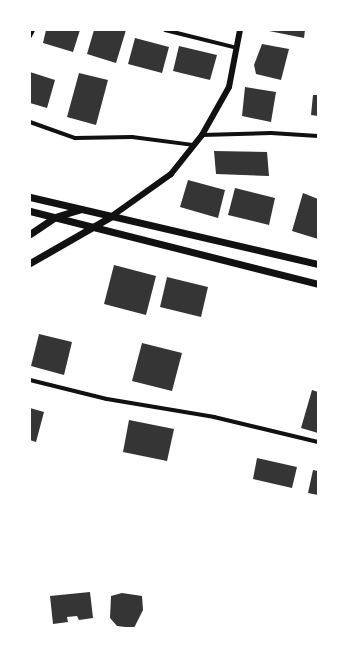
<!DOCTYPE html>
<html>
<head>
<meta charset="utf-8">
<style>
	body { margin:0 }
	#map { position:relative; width:348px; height:658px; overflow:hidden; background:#fff; font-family:"Exo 2",sans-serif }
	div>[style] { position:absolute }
	.building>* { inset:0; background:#353535 }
	.minor>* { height:4px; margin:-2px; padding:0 2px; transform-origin:2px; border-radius:2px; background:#111 }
	.tertiary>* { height:6px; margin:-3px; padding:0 3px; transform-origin:3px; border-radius:3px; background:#111 }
	.secondary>* { height:7px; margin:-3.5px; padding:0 3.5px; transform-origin:3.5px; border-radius:3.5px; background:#111 }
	span { translate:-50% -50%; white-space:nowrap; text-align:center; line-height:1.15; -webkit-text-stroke:3px #fff; paint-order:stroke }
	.frame { position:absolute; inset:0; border:31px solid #fff; pointer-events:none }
</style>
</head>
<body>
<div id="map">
	<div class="building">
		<i style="clip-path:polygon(46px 30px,80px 30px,73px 52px,43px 43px)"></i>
		<i style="clip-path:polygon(94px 30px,126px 30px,116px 63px,87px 54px)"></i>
		<i style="clip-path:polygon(269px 30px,305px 30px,304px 38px,269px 31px)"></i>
		<i style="clip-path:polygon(135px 38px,169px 47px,162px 73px,128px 64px)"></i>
		<i style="clip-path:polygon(262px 44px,289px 49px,281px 80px,256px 74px,254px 65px)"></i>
		<i style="clip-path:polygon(179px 46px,217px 55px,210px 80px,173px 71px)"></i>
		<i style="clip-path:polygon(30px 72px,55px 80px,47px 108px,30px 103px)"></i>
		<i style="clip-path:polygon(79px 73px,108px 80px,96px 125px,67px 117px)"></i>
		<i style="clip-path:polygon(245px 87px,276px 92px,271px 122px,242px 116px)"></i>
		<i style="clip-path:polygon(313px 95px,318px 95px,318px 116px,311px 115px)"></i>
		<i style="clip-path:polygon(214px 151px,267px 152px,269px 176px,216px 174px)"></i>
		<i style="clip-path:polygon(188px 180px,225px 190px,218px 218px,180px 207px)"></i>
		<i style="clip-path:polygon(235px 188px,275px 198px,269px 225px,228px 215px)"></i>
		<i style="clip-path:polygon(303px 193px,318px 199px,318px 239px,292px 231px)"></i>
		<i style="clip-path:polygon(114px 265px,156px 276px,146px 315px,104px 304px)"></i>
		<i style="clip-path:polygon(167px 277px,208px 287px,201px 317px,160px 307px)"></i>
		<i style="clip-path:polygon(39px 334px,72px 342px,64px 375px,31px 366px)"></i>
		<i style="clip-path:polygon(142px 343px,182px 353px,172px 391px,132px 381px)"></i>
		<i style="clip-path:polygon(312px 390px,318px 392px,318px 433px,301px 428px)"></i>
		<i style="clip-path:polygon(30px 408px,44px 412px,36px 442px,30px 440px)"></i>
		<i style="clip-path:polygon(129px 420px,174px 429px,167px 461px,123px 452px)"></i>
		<i style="clip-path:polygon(257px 458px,297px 467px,292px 488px,253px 479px)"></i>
		<i style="clip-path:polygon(313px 470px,318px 471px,318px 495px,308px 493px)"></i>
		<i style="clip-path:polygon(90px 592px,93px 618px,79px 620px,77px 616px,67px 617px,68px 622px,53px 624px,50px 596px)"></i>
		<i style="clip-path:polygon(122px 593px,142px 596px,143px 610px,134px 628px,117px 626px,110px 618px,111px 596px)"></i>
	</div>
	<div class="minor">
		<i style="left:165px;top:30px;width:74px;rotate:14deg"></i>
		<i style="left:30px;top:36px;width:7px;rotate:-63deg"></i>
		<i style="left:30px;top:122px;width:48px;rotate:19.6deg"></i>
		<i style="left:75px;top:138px;width:57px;rotate:-1deg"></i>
		<i style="left:132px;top:137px;width:63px;rotate:7.4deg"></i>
		<i style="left:202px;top:135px;width:69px;rotate:-1.7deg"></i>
		<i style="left:271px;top:133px;width:47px;rotate:3.7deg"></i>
		<i style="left:30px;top:380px;width:79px;rotate:13.9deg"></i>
		<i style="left:107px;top:399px;width:109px;rotate:9.5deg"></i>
		<i style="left:214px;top:417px;width:107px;rotate:13.5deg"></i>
	</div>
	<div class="tertiary">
		<i style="left:112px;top:216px;width:72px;rotate:-35.4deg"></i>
		<i style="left:171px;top:174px;width:50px;rotate:-51.5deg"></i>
		<i style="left:202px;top:135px;width:55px;rotate:-60.6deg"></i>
		<i style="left:229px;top:87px;width:58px;rotate:-79.1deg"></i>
	</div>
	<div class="secondary">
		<i style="left:30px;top:197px;width:296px;rotate:13.1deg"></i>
		<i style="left:30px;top:211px;width:297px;rotate:14.2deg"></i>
		<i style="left:30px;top:234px;width:30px;rotate:-34deg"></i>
		<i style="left:55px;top:217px;width:27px;rotate:-17deg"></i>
		<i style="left:30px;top:263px;width:95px;rotate:-29.8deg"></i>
	</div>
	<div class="frame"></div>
</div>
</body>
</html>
